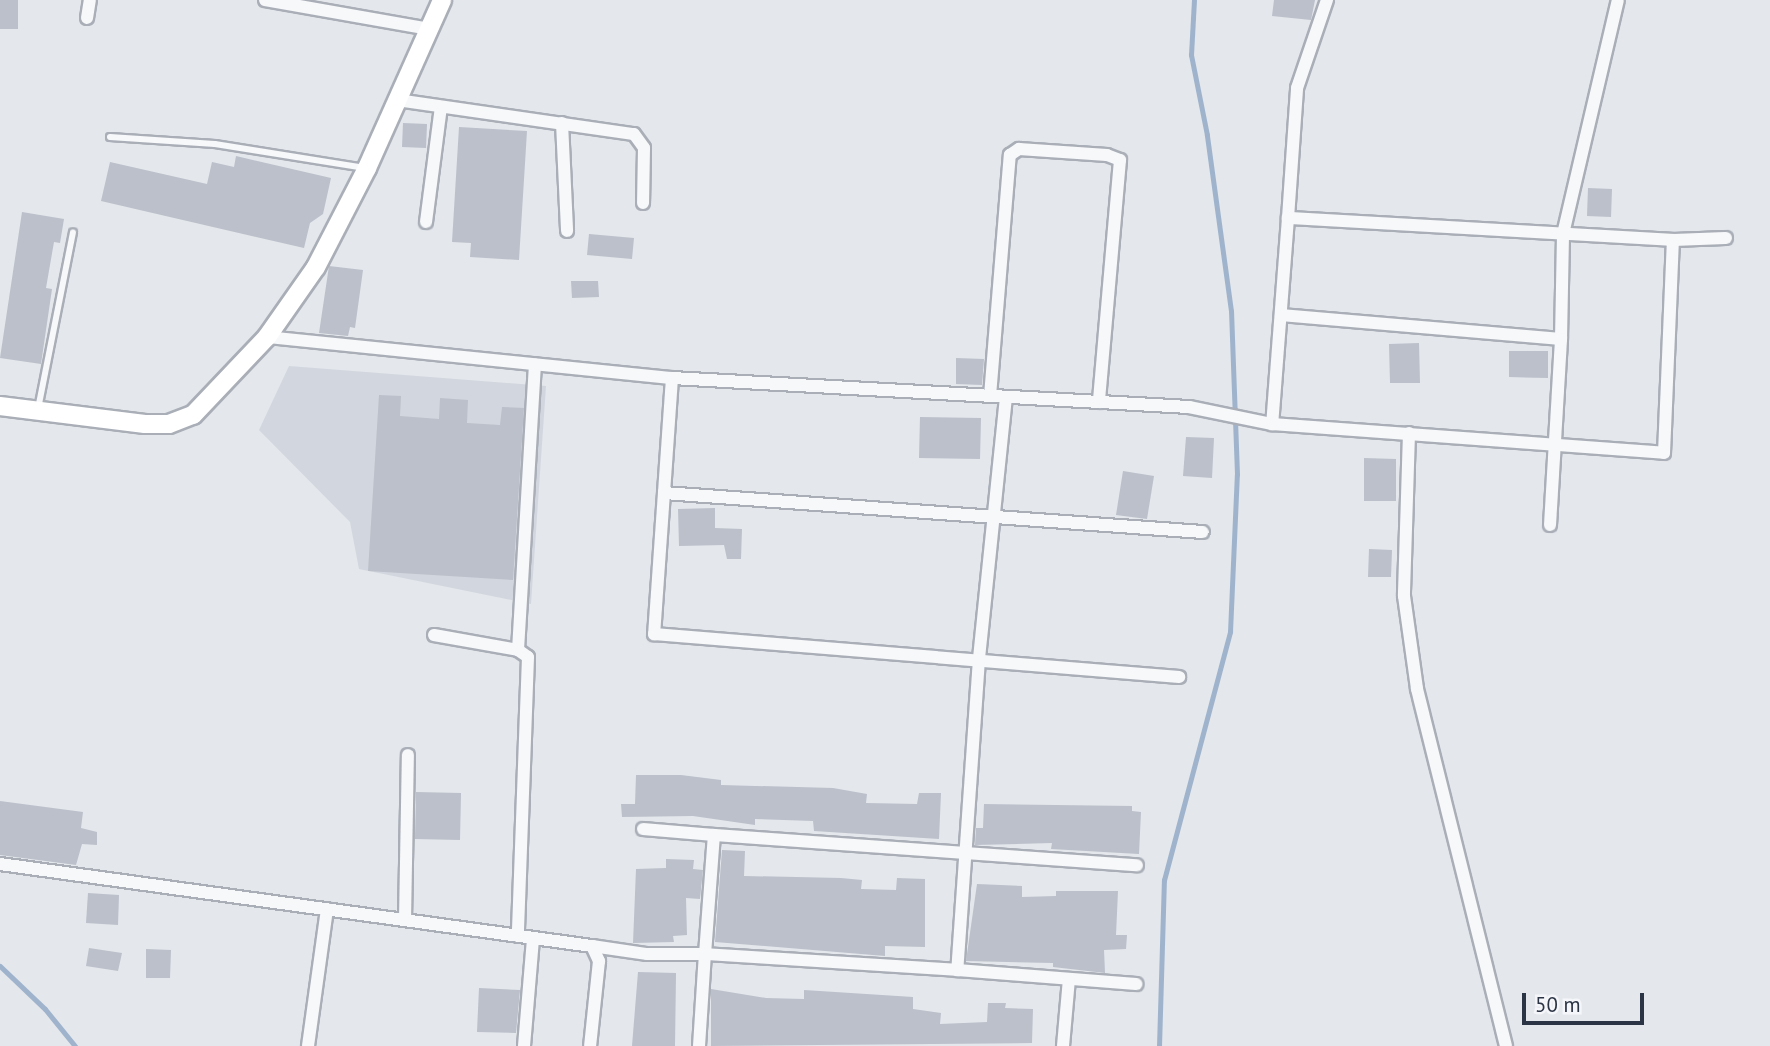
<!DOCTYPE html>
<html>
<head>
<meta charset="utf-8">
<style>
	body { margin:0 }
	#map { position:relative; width:1770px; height:1046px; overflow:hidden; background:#e4e7ec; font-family:"PT Sans",sans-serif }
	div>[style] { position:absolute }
	.built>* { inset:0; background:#d2d6de }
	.stream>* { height:5px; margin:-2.5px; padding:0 2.5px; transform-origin:2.5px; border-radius:2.5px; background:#9fb4cc }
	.building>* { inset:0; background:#bbc0ca }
	.roads { filter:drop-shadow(2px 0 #a9aeb7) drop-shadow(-2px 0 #a9aeb7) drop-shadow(0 2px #a9aeb7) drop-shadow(0 -2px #a9aeb7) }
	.lane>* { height:6px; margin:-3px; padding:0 3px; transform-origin:3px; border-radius:3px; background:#f7f8fa }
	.street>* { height:12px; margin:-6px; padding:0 6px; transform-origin:6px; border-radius:6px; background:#f7f8fa }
	.secondary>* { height:18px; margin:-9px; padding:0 9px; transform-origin:9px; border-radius:9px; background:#fff }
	span { translate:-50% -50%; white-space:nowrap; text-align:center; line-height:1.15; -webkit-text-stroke:5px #f4f6f9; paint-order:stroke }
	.scale { position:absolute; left:1522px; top:993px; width:122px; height:32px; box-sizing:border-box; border:4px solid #2b3445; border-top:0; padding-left:9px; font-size:21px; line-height:24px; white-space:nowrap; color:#2b3445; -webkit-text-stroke:5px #f4f6f9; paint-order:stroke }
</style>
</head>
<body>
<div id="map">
	<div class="built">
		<i style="clip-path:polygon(289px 366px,546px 386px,531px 604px,359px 569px,350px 522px,259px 430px)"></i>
	</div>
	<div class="stream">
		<i style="left:0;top:966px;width:62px;rotate:43.7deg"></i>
		<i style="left:45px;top:1009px;width:48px;rotate:51deg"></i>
		<i style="left:1159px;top:1046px;width:166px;rotate:-88.3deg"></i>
		<i style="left:1164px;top:880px;width:257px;rotate:-75.1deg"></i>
		<i style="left:1230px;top:632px;width:158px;rotate:-87.5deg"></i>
		<i style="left:1237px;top:474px;width:163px;rotate:-92.1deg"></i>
		<i style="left:1231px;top:311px;width:178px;rotate:-97.8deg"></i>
		<i style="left:1207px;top:135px;width:82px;rotate:-101.3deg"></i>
		<i style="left:1191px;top:55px;width:55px;rotate:-86.9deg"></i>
	</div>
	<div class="building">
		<i style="clip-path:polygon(0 0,18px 0,18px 29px,0 29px)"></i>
		<i style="clip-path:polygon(1274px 0,1315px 0,1311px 20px,1272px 16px)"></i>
		<i style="clip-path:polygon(403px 123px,427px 124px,426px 148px,402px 147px)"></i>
		<i style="clip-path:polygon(459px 127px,527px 131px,519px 260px,470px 257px,471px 243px,452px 242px)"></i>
		<i style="clip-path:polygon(236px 156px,331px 178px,323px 214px,310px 223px,304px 248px,101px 201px,110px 162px,207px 184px,212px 162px,234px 167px)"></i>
		<i style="clip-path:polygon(1588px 188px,1612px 189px,1611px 217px,1587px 216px)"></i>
		<i style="clip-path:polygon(22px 212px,64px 219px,60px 243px,54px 242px,46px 288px,52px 289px,41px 364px,0 358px)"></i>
		<i style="clip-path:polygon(589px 234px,634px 238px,632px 259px,587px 255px)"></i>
		<i style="clip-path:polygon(329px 266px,363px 270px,355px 328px,350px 327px,348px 336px,319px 333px)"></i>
		<i style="clip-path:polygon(571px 281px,598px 281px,599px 297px,572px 298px)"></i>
		<i style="clip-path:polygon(1419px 343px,1420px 383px,1390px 383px,1389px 344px)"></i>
		<i style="clip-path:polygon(1509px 351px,1548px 351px,1548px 378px,1509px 377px)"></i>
		<i style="clip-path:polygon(956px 358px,984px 359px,982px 385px,956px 384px)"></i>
		<i style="clip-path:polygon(379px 395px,401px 396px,400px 416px,439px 419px,440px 398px,468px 400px,467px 423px,500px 425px,502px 407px,524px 408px,513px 580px,368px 571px)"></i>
		<i style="clip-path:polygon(920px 417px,981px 418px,980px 459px,919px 458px)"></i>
		<i style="clip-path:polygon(1186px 437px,1214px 438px,1212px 478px,1183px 476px)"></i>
		<i style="clip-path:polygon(1364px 458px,1396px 459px,1396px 501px,1364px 501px)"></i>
		<i style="clip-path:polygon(1123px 471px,1154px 476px,1147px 519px,1116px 515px)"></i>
		<i style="clip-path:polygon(715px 508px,715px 528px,742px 529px,741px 559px,727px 559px,724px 545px,679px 546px,678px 509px)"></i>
		<i style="clip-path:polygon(1369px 549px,1392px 550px,1391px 577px,1368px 577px)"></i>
		<i style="clip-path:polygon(636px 775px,681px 775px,721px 780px,721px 785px,833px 788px,867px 794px,866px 803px,917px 804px,919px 793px,941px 793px,939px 839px,814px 831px,813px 821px,755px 819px,755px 825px,693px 816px,622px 817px,621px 804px,635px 804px)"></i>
		<i style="clip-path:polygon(416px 792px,461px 793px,460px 840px,415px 839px)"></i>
		<i style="clip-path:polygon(0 801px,83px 812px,81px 828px,97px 832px,97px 845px,82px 844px,76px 865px,0 855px)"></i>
		<i style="clip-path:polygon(984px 804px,1132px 806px,1132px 811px,1141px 812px,1139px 854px,1051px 849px,1052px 843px,975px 845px,976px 828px,983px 828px)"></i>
		<i style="clip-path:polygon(722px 850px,745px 851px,744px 876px,841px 878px,862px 880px,861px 889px,896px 890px,897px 878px,925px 879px,925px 947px,885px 946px,885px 956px,715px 942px)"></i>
		<i style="clip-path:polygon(666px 859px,694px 860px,693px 869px,703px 870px,700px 899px,686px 898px,687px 935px,673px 936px,674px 942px,633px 943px,636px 869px,666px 868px)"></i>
		<i style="clip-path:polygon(977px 884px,1022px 886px,1022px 897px,1056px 896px,1056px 891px,1118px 891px,1116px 935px,1127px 935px,1126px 949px,1104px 950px,1105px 973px,1053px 967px,1053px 963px,966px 961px)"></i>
		<i style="clip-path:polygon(88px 893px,119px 895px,118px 925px,86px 923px)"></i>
		<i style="clip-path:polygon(89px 948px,122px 953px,118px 971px,86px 966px)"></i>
		<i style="clip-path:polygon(146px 949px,171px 950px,170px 978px,146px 978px)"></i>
		<i style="clip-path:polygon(638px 972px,676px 973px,675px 1046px,632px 1046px)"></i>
		<i style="clip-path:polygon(479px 988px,520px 990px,516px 1033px,477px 1032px)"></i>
		<i style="clip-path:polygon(711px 989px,766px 998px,804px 999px,804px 990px,913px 997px,913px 1009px,941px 1013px,940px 1024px,987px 1022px,988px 1003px,1006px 1003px,1005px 1008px,1033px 1009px,1032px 1043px,711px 1046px)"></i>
	</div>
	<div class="roads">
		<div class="lane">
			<i style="left:110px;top:137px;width:105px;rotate:3.8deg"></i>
			<i style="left:215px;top:144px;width:152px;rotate:9.1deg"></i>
			<i style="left:38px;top:409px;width:180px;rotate:-78.8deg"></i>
		</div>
		<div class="street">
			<i style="left:265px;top:0;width:167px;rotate:10deg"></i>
			<i style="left:87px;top:18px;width:18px;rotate:-81deg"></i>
			<i style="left:397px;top:100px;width:239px;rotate:8.2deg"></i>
			<i style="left:634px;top:134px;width:17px;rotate:54deg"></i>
			<i style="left:644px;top:148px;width:55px;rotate:91deg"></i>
			<i style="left:562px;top:123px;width:108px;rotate:87.3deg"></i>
			<i style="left:1288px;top:218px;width:130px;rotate:-86deg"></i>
			<i style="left:1297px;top:88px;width:93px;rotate:-71.2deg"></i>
			<i style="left:426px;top:222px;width:116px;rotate:-82.6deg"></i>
			<i style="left:1673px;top:240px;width:53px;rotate:-2.2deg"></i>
			<i style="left:1281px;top:315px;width:281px;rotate:4.9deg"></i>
			<i style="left:1561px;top:339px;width:105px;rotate:-88.9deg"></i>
			<i style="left:1563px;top:234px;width:240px;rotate:-76.8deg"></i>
			<i style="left:267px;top:337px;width:407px;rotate:5.8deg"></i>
			<i style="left:672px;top:378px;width:518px;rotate:3.21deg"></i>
			<i style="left:1189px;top:407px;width:85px;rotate:11.6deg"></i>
			<i style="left:1272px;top:424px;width:393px;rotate:4.2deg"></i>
			<i style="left:1664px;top:453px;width:213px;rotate:-87.6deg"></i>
			<i style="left:1673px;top:240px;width:386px;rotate:-176.7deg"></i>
			<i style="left:1288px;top:218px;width:207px;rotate:94.4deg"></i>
			<i style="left:672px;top:378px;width:257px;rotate:94deg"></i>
			<i style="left:654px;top:634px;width:527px;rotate:4.68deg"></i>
			<i style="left:990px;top:396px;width:242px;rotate:-85.3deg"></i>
			<i style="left:1010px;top:155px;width:11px;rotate:-34deg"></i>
			<i style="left:1019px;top:149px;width:88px;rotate:3.9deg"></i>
			<i style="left:1107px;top:155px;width:14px;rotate:21deg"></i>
			<i style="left:1120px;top:160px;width:243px;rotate:95deg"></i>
			<i style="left:1006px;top:397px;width:263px;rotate:95.9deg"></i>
			<i style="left:979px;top:659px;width:312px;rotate:94deg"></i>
			<i style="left:957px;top:970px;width:180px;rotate:4.5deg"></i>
			<i style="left:1409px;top:433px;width:163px;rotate:91.8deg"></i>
			<i style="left:1404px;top:596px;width:94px;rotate:82deg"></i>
			<i style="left:1417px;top:689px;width:368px;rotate:76deg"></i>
			<i style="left:664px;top:493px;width:540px;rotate:4.14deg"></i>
			<i style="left:1550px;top:525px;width:186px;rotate:-86.6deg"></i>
			<i style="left:434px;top:635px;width:85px;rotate:10.1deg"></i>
			<i style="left:518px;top:650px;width:12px;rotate:35deg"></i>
			<i style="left:528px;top:657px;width:279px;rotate:92.1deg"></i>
			<i style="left:518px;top:650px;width:286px;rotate:-86.6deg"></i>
			<i style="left:643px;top:829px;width:71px;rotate:4.8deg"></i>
			<i style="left:0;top:864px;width:598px;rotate:7.89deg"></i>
			<i style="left:592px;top:946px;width:17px;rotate:65deg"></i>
			<i style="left:599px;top:961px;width:85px;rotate:96deg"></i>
			<i style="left:405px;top:920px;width:165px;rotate:-89deg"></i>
			<i style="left:592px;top:946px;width:56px;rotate:8.3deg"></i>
			<i style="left:647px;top:954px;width:58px"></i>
			<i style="left:705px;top:954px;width:119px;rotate:-85.7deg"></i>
			<i style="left:714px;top:835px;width:424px;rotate:4.1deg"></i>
			<i style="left:308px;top:1046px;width:138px;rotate:-82.1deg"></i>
			<i style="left:524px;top:1046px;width:108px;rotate:-85.2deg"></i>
			<i style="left:699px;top:1046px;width:92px;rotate:-86.3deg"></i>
			<i style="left:705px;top:954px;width:253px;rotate:3.6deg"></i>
			<i style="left:1063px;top:1046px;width:67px;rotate:-84.9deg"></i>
		</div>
		<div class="secondary">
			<i style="left:0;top:406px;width:146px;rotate:7.1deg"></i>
			<i style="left:145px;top:424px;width:24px"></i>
			<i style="left:169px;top:424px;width:26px;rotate:-21deg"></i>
			<i style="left:193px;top:415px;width:108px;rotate:-46.5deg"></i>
			<i style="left:267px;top:337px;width:85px;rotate:-55deg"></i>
			<i style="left:316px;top:267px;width:111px;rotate:-62.7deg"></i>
			<i style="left:367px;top:168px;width:184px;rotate:-65.9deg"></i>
		</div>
	</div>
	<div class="scale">50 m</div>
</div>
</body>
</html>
